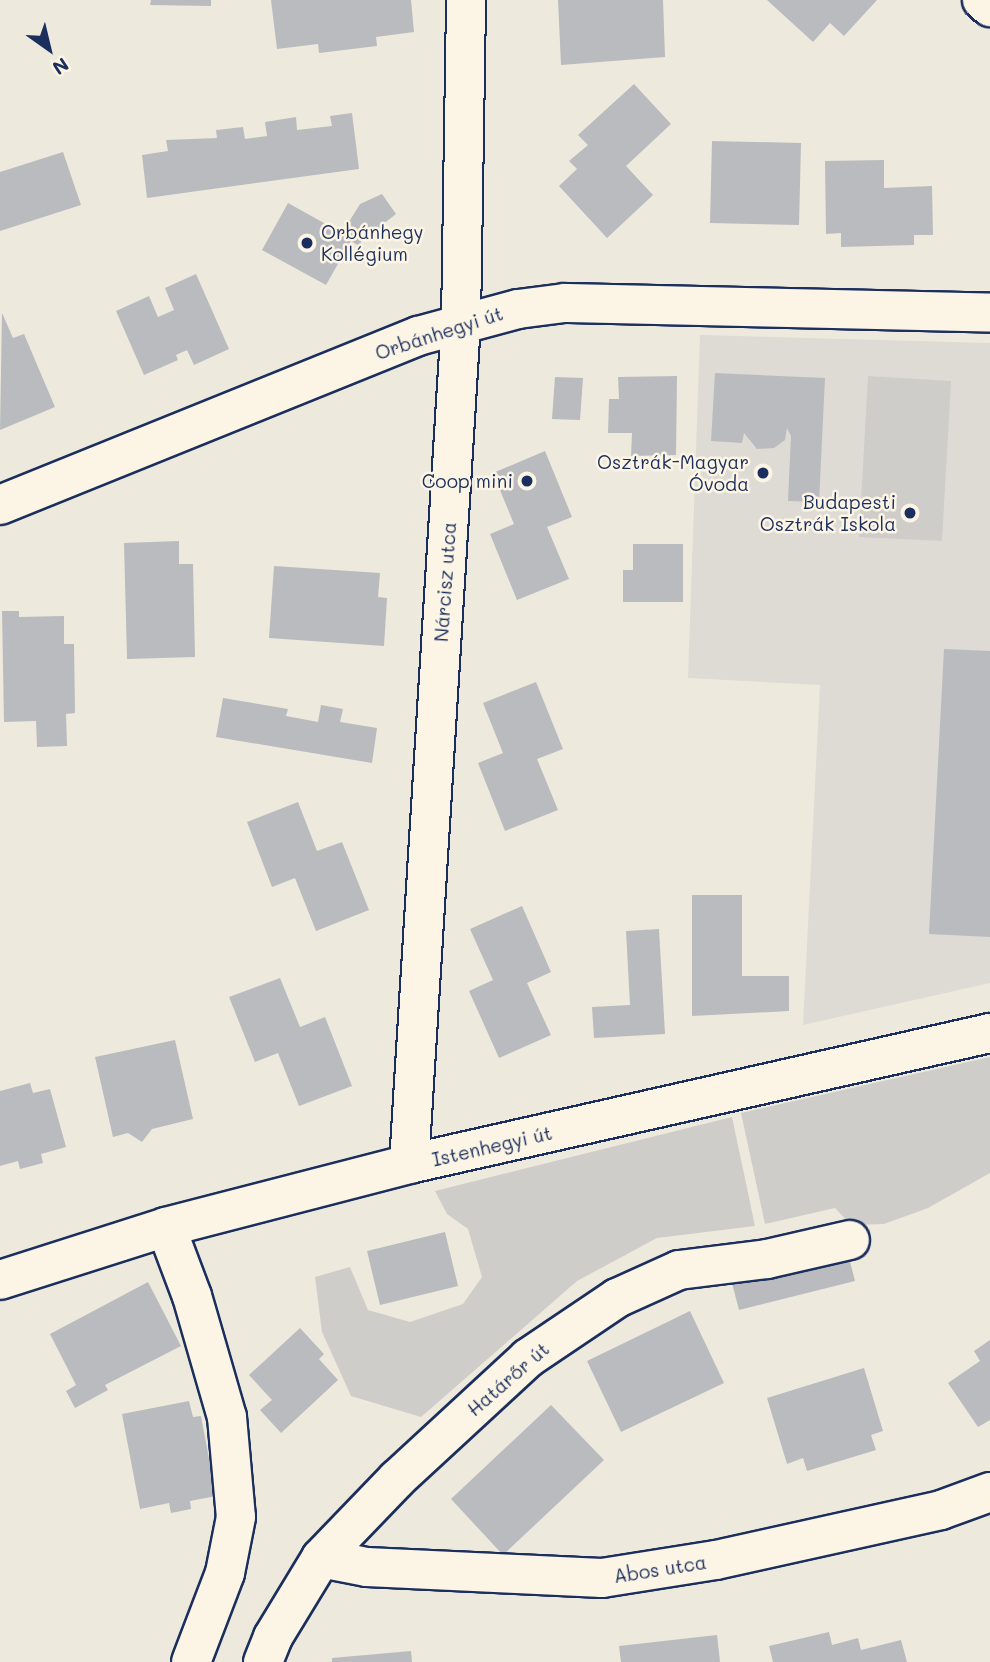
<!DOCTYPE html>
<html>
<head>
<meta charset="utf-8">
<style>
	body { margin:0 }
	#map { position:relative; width:990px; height:1662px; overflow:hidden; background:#eee9dd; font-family:Mali,sans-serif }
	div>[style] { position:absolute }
	.built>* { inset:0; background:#dedbd4 }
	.green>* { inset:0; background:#cfcdca }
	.building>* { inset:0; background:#babbbe }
	.roads { filter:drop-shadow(2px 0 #1b2f5e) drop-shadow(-2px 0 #1b2f5e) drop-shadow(0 2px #1b2f5e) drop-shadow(0 -2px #1b2f5e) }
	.minor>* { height:38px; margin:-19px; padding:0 19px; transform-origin:19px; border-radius:19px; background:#fcf5e5 }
	.tertiary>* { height:38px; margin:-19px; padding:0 19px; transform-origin:19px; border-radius:19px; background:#fcf5e5 }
	.dots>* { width:19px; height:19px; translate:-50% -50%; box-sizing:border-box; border:4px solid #fcf5e5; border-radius:50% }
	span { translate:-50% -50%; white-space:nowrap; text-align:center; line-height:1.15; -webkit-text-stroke:5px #fcf5e5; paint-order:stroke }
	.poi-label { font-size:19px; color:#1b2f5e }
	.left { translate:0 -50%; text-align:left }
	.right { translate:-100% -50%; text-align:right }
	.street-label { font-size:19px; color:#1b2f5e }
	.north { position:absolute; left:14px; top:14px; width:70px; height:70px; -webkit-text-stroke:5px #fcf5e5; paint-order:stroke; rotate:146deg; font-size:19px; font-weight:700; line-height:28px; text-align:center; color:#1b2f5e }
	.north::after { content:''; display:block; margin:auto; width:24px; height:32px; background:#1b2f5e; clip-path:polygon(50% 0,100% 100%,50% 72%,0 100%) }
</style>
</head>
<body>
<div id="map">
	<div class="built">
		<i style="clip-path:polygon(700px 335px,990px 343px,990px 983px,803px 1025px,820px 685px,688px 678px)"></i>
	</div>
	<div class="green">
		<i style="clip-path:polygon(868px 376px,951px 381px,942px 541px,859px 537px)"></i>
		<i style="clip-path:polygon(990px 1057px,990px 1173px,928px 1208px,884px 1224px,851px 1225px,835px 1208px,765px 1224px,741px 1113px)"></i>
		<i style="clip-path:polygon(732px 1117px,755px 1226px,657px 1238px,577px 1281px,421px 1417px,351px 1396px,322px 1332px,315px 1277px,350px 1267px,368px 1310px,410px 1322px,463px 1304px,482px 1277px,468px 1229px,447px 1214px,435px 1191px)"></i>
	</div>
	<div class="building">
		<i style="clip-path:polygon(151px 0,211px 0,211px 6px,150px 5px)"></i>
		<i style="clip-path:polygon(271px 0,411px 0,414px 32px,376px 37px,377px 46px,319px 53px,318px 44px,277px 49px)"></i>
		<i style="clip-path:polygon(558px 0,663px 0,665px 57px,561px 65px)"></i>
		<i style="clip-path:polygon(767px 0,877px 0,844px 36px,830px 23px,813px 42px)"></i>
		<i style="clip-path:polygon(634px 84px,671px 124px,626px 166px,653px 195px,607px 238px,559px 186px,577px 169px,569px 161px,588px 145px,578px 135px)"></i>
		<i style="clip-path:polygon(352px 113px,359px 169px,147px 198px,142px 155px,168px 151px,166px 140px,217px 138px,216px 130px,243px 127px,245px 139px,267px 136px,265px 122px,296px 117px,297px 130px,332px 126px,330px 116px)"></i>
		<i style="clip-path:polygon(712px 141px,801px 143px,799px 225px,710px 223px)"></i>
		<i style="clip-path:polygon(63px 152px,81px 205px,0 231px,0 172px)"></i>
		<i style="clip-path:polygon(884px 160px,884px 188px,932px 186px,933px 235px,914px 235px,914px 245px,841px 247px,841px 233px,826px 234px,825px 161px)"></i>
		<i style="clip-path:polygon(382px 194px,396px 214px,383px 224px,377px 236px,362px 225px,355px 236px,362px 240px,359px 246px,351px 241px,326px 285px,262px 250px,288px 203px,342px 233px,360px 204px)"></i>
		<i style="clip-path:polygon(196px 274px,229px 349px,194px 365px,187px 350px,176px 355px,178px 360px,144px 375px,116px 311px,149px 296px,158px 317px,174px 310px,165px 288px)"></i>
		<i style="clip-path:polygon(2px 313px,13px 338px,24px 334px,55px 407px,0 430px)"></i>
		<i style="clip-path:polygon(715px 373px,825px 378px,819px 502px,788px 501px,791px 436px,787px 428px,785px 440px,774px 448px,757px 449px,744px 433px,742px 443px,711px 441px)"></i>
		<i style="clip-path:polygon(677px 376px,676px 455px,631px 456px,632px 433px,608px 433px,609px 399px,619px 399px,618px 377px)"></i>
		<i style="clip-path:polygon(555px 377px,583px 378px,580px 420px,552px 419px)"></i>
		<i style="clip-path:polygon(545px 451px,572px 517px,547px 527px,569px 579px,517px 600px,490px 534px,514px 524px,493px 473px)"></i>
		<i style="clip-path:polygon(179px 541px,179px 564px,193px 564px,195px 657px,127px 659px,124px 543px)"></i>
		<i style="clip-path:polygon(633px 544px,683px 544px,683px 602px,623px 602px,623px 570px,633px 570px)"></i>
		<i style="clip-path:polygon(274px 566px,380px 573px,378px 597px,387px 598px,384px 646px,269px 638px)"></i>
		<i style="clip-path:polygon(2px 611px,19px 611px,19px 617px,64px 616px,64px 644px,74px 644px,75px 713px,66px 714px,67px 746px,37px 747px,36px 721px,4px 722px)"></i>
		<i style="clip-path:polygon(944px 649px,990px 651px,990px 937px,929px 934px)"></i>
		<i style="clip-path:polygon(536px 682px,563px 749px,537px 759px,558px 810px,505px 831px,478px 763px,503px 753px,483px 703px)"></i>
		<i style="clip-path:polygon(223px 698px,288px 709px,286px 716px,318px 722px,321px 705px,343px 709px,340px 722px,377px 728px,372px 763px,216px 737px)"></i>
		<i style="clip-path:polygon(298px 802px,317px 851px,342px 842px,369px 910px,316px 931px,295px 878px,272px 887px,247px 822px)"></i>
		<i style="clip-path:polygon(692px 895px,742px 895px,742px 976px,789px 976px,789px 1011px,692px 1016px)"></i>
		<i style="clip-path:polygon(522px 906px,551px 972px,527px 983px,551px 1035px,499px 1058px,469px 991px,493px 980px,470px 929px)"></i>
		<i style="clip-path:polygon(659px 929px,665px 1034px,594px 1038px,592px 1007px,630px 1005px,626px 931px)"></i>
		<i style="clip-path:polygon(280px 978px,300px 1027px,325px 1017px,352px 1086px,299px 1106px,278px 1053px,255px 1062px,229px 997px)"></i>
		<i style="clip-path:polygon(175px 1040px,193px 1119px,152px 1129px,142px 1142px,128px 1133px,113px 1137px,95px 1057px)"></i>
		<i style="clip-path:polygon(30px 1083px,33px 1093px,50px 1089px,66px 1147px,41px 1154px,43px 1163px,20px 1169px,18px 1161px,0 1166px,0 1091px)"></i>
		<i style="clip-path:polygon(445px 1232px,458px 1286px,380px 1305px,367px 1251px)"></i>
		<i style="clip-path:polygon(847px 1250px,855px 1281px,739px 1310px,731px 1279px)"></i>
		<i style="clip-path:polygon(148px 1282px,181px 1346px,105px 1385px,108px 1390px,75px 1408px,66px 1391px,76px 1385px,50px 1334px)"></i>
		<i style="clip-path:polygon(690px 1311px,724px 1383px,621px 1432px,587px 1361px)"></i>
		<i style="clip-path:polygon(300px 1328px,324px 1354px,319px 1359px,338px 1380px,281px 1433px,260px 1410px,272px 1400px,249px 1375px)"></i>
		<i style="clip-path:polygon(990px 1340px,990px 1420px,978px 1427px,948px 1383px,980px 1361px,974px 1351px)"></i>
		<i style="clip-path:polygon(864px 1368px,883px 1431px,871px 1435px,876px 1450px,807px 1471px,803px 1458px,787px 1464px,767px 1398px)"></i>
		<i style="clip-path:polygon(189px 1401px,193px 1417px,201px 1416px,216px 1496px,190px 1501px,191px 1509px,171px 1513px,169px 1503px,140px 1509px,122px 1414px)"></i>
		<i style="clip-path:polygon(551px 1405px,604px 1460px,503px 1555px,451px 1499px)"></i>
		<i style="clip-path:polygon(829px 1632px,832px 1645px,858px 1638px,861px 1650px,901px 1640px,907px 1662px,773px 1662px,769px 1646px)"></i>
		<i style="clip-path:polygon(717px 1635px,720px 1662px,621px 1662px,619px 1646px)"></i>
		<i style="clip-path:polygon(411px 1651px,412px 1662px,332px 1662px,332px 1658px)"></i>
	</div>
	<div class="roads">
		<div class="minor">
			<i style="left:409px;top:1164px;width:844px;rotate:-86.47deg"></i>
			<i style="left:461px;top:322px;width:322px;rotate:-89.1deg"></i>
			<i style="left:166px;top:1227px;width:74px;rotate:69.4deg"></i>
			<i style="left:192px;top:1296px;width:126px;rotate:73.9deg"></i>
			<i style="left:227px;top:1417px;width:100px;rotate:84.9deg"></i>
			<i style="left:236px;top:1517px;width:57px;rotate:101.1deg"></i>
			<i style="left:225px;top:1573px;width:95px;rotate:110.9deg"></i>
			<i style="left:321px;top:1558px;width:47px;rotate:11.1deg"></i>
			<i style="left:367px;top:1567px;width:235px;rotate:2.7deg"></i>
			<i style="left:602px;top:1578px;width:115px;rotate:-9deg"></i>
			<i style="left:716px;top:1560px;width:230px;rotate:-12.5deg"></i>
			<i style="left:941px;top:1510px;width:52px;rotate:-20.2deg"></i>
			<i style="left:263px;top:1662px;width:27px;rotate:-68deg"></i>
			<i style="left:273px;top:1637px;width:92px;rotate:-58.7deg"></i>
			<i style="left:321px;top:1558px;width:110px;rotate:-46.1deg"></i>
			<i style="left:397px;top:1479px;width:178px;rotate:-42.7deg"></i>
			<i style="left:528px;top:1358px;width:107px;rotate:-34deg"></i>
			<i style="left:617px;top:1298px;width:68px;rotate:-24.3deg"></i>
			<i style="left:679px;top:1270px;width:89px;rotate:-7.1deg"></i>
			<i style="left:767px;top:1259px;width:85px;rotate:-12.9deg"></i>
		</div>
		<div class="tertiary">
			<i style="left:982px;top:0;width:11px;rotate:41deg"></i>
			<i style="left:0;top:505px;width:451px;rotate:-22deg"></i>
			<i style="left:418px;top:336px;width:104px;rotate:-15.1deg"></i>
			<i style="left:518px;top:309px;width:47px;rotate:-7.3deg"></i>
			<i style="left:565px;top:303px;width:425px;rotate:1.3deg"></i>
			<i style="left:0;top:1280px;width:174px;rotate:-17.7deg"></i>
			<i style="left:166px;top:1227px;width:251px;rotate:-14.5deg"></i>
			<i style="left:409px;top:1164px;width:596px;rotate:-12.71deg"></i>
		</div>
	</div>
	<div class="dots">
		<i style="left:307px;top:243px;background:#1b2f5e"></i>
		<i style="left:763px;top:473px;background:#1b2f5e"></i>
		<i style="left:527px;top:481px;background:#1b2f5e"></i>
		<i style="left:910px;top:513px;background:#1b2f5e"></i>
	</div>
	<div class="poi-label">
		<span class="left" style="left:321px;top:243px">Orbánhegy<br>Kollégium</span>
		<span class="right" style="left:749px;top:473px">Osztrák-Magyar<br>Óvoda</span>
		<span class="right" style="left:513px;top:481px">Coop mini</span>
		<span class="right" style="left:896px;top:513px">Budapesti<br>Osztrák Iskola</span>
	</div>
	<div class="street-label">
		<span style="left:439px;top:333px;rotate:-18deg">Orbánhegyi út</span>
		<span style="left:445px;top:582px;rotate:-86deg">Nárcisz utca</span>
		<span style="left:492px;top:1146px;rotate:-13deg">Istenhegyi út</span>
		<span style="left:508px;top:1379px;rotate:-41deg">Határőr út</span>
		<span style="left:660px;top:1569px;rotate:-9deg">Abos utca</span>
	</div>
	<div class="north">N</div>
</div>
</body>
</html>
